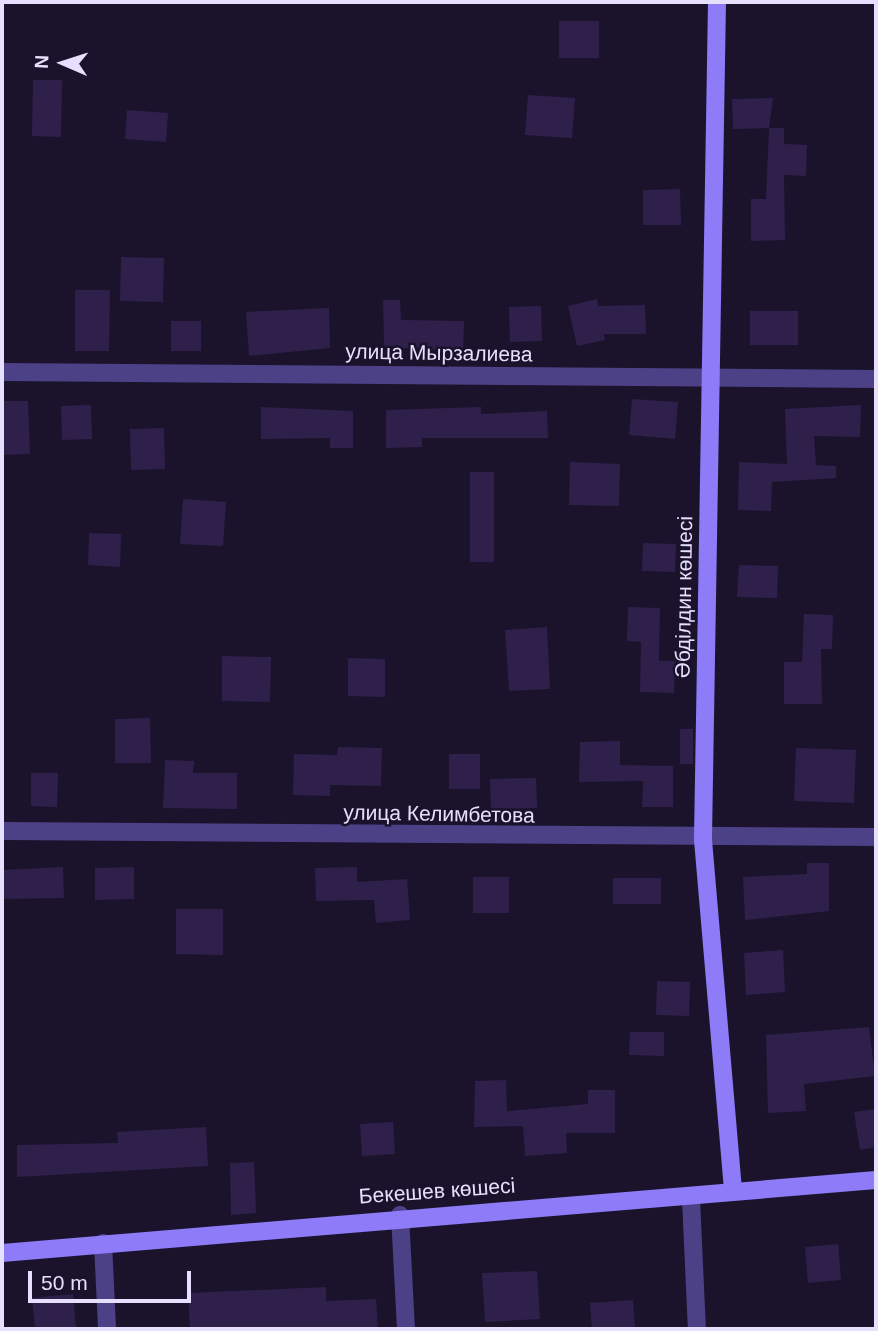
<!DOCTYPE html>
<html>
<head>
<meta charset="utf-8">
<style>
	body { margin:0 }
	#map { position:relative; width:878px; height:1331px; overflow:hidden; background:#1a132b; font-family:Helvetica,sans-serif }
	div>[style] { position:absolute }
	.building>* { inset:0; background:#2e204b }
	.street>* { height:18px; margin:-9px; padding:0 9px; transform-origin:9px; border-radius:9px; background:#4c4187 }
	.secondary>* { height:18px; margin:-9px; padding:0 9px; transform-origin:9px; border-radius:9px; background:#8d7bf8 }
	span { translate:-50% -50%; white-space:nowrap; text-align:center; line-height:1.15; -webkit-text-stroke:5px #1a132b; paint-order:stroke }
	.street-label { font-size:21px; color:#e6dffd }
	.frame { position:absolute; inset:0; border:4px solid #e6dffd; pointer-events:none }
	.north { position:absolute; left:28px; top:28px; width:70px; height:70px; -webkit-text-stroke:5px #1a132b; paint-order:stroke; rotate:273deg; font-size:19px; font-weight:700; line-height:28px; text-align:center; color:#e6dffd }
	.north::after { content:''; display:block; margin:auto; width:24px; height:32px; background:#e6dffd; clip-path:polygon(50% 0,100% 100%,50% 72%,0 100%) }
	.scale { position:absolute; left:28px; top:1271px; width:163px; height:32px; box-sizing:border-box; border:4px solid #e6dffd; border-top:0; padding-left:9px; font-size:21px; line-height:24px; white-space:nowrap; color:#e6dffd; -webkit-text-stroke:5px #1a132b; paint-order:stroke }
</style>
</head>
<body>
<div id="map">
	<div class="building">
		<i style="clip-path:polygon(559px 21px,599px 21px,599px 58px,559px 58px)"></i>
		<i style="clip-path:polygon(33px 80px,62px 80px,61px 137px,32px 136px)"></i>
		<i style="clip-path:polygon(528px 95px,575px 98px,572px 138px,525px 135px)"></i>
		<i style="clip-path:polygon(773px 98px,769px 128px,784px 128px,784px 144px,807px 145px,806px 176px,784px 175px,785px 240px,751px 241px,751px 199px,766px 199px,769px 128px,733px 129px,732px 99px)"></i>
		<i style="clip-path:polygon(127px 110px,168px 113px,166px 142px,125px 139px)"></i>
		<i style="clip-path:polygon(680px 189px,681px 225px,643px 225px,643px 190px)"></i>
		<i style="clip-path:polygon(121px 257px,164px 258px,163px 302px,120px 301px)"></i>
		<i style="clip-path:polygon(75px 290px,110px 290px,109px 351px,75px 351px)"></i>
		<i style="clip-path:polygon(597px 299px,598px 306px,645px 305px,646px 334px,604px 334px,605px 340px,577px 346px,568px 306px)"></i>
		<i style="clip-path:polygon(383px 300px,400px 300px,401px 320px,464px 321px,463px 351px,384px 347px)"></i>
		<i style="clip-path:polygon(541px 306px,542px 341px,510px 342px,509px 307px)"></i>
		<i style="clip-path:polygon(329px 308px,330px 348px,249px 356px,246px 312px)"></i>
		<i style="clip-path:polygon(750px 311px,798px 311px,798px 345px,750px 345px)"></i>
		<i style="clip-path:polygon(171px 321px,201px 321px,201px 351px,171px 351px)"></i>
		<i style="clip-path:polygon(632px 399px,678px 402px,675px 439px,629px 435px)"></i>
		<i style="clip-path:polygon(2px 401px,28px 401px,30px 454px,2px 455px)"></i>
		<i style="clip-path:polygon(91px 405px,92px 439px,62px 440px,61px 406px)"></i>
		<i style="clip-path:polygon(861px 405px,860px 437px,814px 436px,816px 465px,836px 466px,836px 478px,772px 482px,771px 511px,738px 510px,739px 462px,787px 464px,785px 409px)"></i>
		<i style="clip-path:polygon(261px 407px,353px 411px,353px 448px,330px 448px,330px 438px,261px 439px)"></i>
		<i style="clip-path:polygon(481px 407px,481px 414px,547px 411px,548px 438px,422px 438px,422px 447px,386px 448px,386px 410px)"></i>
		<i style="clip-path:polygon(164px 428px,165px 469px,131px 470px,130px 429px)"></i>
		<i style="clip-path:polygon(570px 462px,620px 464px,619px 506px,569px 505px)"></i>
		<i style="clip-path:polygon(470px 472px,494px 472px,494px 562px,470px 562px)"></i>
		<i style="clip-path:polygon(183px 499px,226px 502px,223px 546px,180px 544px)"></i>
		<i style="clip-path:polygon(89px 533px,121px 534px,120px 567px,88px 565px)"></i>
		<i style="clip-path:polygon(643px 543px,676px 544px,675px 572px,642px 571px)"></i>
		<i style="clip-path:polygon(739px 565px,778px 566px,777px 598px,737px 597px)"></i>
		<i style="clip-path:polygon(628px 607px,660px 608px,659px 661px,675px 661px,674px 693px,640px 692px,641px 642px,627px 641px)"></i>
		<i style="clip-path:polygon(804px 614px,833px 615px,832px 649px,821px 649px,822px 704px,784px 704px,784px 662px,802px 662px)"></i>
		<i style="clip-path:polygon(547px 627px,550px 689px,509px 691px,505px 630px)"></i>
		<i style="clip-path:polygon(222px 656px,271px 657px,270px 702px,222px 701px)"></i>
		<i style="clip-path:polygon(348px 658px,385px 659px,385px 697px,348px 696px)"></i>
		<i style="clip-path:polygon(150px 718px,151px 763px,115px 763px,115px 719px)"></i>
		<i style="clip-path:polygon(680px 729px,693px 729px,693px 764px,680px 764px)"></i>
		<i style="clip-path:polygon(620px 741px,620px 765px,673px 766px,673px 807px,642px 807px,643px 781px,579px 782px,580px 742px)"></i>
		<i style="clip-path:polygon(338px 747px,382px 748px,381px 786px,330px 785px,330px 796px,293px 795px,294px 754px,337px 755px)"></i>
		<i style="clip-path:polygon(796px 748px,856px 750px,854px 803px,794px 801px)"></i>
		<i style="clip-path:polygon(449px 754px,480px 754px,480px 789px,449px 789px)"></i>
		<i style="clip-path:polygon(165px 760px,194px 761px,193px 773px,237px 773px,237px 809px,163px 808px)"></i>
		<i style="clip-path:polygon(31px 773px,58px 773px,57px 807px,31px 806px)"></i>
		<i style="clip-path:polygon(536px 778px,537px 808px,491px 809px,490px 779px)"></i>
		<i style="clip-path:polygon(807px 863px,829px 863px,829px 911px,745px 920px,743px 877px,807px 874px)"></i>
		<i style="clip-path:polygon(63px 867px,64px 898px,2px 899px,2px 870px)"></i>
		<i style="clip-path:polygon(134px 867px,134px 899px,95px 900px,95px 868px)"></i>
		<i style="clip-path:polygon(357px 867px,357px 882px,407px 879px,410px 920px,376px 923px,374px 900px,316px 901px,315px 868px)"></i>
		<i style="clip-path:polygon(473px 877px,509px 877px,509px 913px,473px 913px)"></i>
		<i style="clip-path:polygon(613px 878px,661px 878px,661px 904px,613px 904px)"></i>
		<i style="clip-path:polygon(176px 909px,223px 909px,223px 955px,176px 954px)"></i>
		<i style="clip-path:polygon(783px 950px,785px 992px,746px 995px,744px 953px)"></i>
		<i style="clip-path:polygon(657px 981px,690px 982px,689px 1016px,656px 1015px)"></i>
		<i style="clip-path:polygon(869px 1027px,875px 1076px,804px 1084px,806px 1111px,768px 1113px,766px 1035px)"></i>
		<i style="clip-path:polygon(630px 1032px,664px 1032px,664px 1056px,629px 1055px)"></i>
		<i style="clip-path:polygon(506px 1080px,507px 1111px,588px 1104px,588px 1090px,615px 1090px,615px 1133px,566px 1133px,567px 1153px,525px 1156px,523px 1126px,474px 1127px,475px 1081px)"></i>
		<i style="clip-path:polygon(876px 1109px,876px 1147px,860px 1150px,854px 1112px)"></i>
		<i style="clip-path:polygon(393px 1122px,395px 1154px,362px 1156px,360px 1124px)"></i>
		<i style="clip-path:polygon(206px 1127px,208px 1166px,17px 1177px,17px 1145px,118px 1143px,117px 1132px)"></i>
		<i style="clip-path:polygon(254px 1162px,256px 1213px,231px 1215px,230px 1163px)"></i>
		<i style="clip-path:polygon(838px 1244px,841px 1280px,808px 1283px,805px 1247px)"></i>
		<i style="clip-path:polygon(537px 1271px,540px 1319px,485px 1322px,482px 1273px)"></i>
		<i style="clip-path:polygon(326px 1287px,326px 1301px,376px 1299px,378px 1329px,190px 1329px,188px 1293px)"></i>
		<i style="clip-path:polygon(73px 1294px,76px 1329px,35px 1329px,32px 1298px)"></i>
		<i style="clip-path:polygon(633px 1300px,635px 1329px,592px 1329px,590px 1303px)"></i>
	</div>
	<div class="street">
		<i style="left:2px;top:372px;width:874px;rotate:0.46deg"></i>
		<i style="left:2px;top:831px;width:874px;rotate:0.39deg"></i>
		<i style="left:691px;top:1199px;width:130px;rotate:87.4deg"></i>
		<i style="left:400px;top:1215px;width:114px;rotate:87deg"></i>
		<i style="left:103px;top:1243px;width:86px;rotate:87.3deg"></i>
	</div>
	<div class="secondary">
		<i style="left:717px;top:2px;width:838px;rotate:90.96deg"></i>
		<i style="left:703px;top:840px;width:353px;rotate:85.1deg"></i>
		<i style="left:2px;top:1253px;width:877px;rotate:-4.77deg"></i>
	</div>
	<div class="street-label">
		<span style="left:439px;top:353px;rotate:1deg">улица Мырзалиева</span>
		<span style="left:684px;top:597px;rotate:-89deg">Әбділдин көшесі</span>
		<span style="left:439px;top:814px;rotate:1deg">улица Келимбетова</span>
		<span style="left:437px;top:1191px;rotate:-4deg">Бекешев көшесі</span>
	</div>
	<div class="frame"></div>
	<div class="north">N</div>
	<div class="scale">50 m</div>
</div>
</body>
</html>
